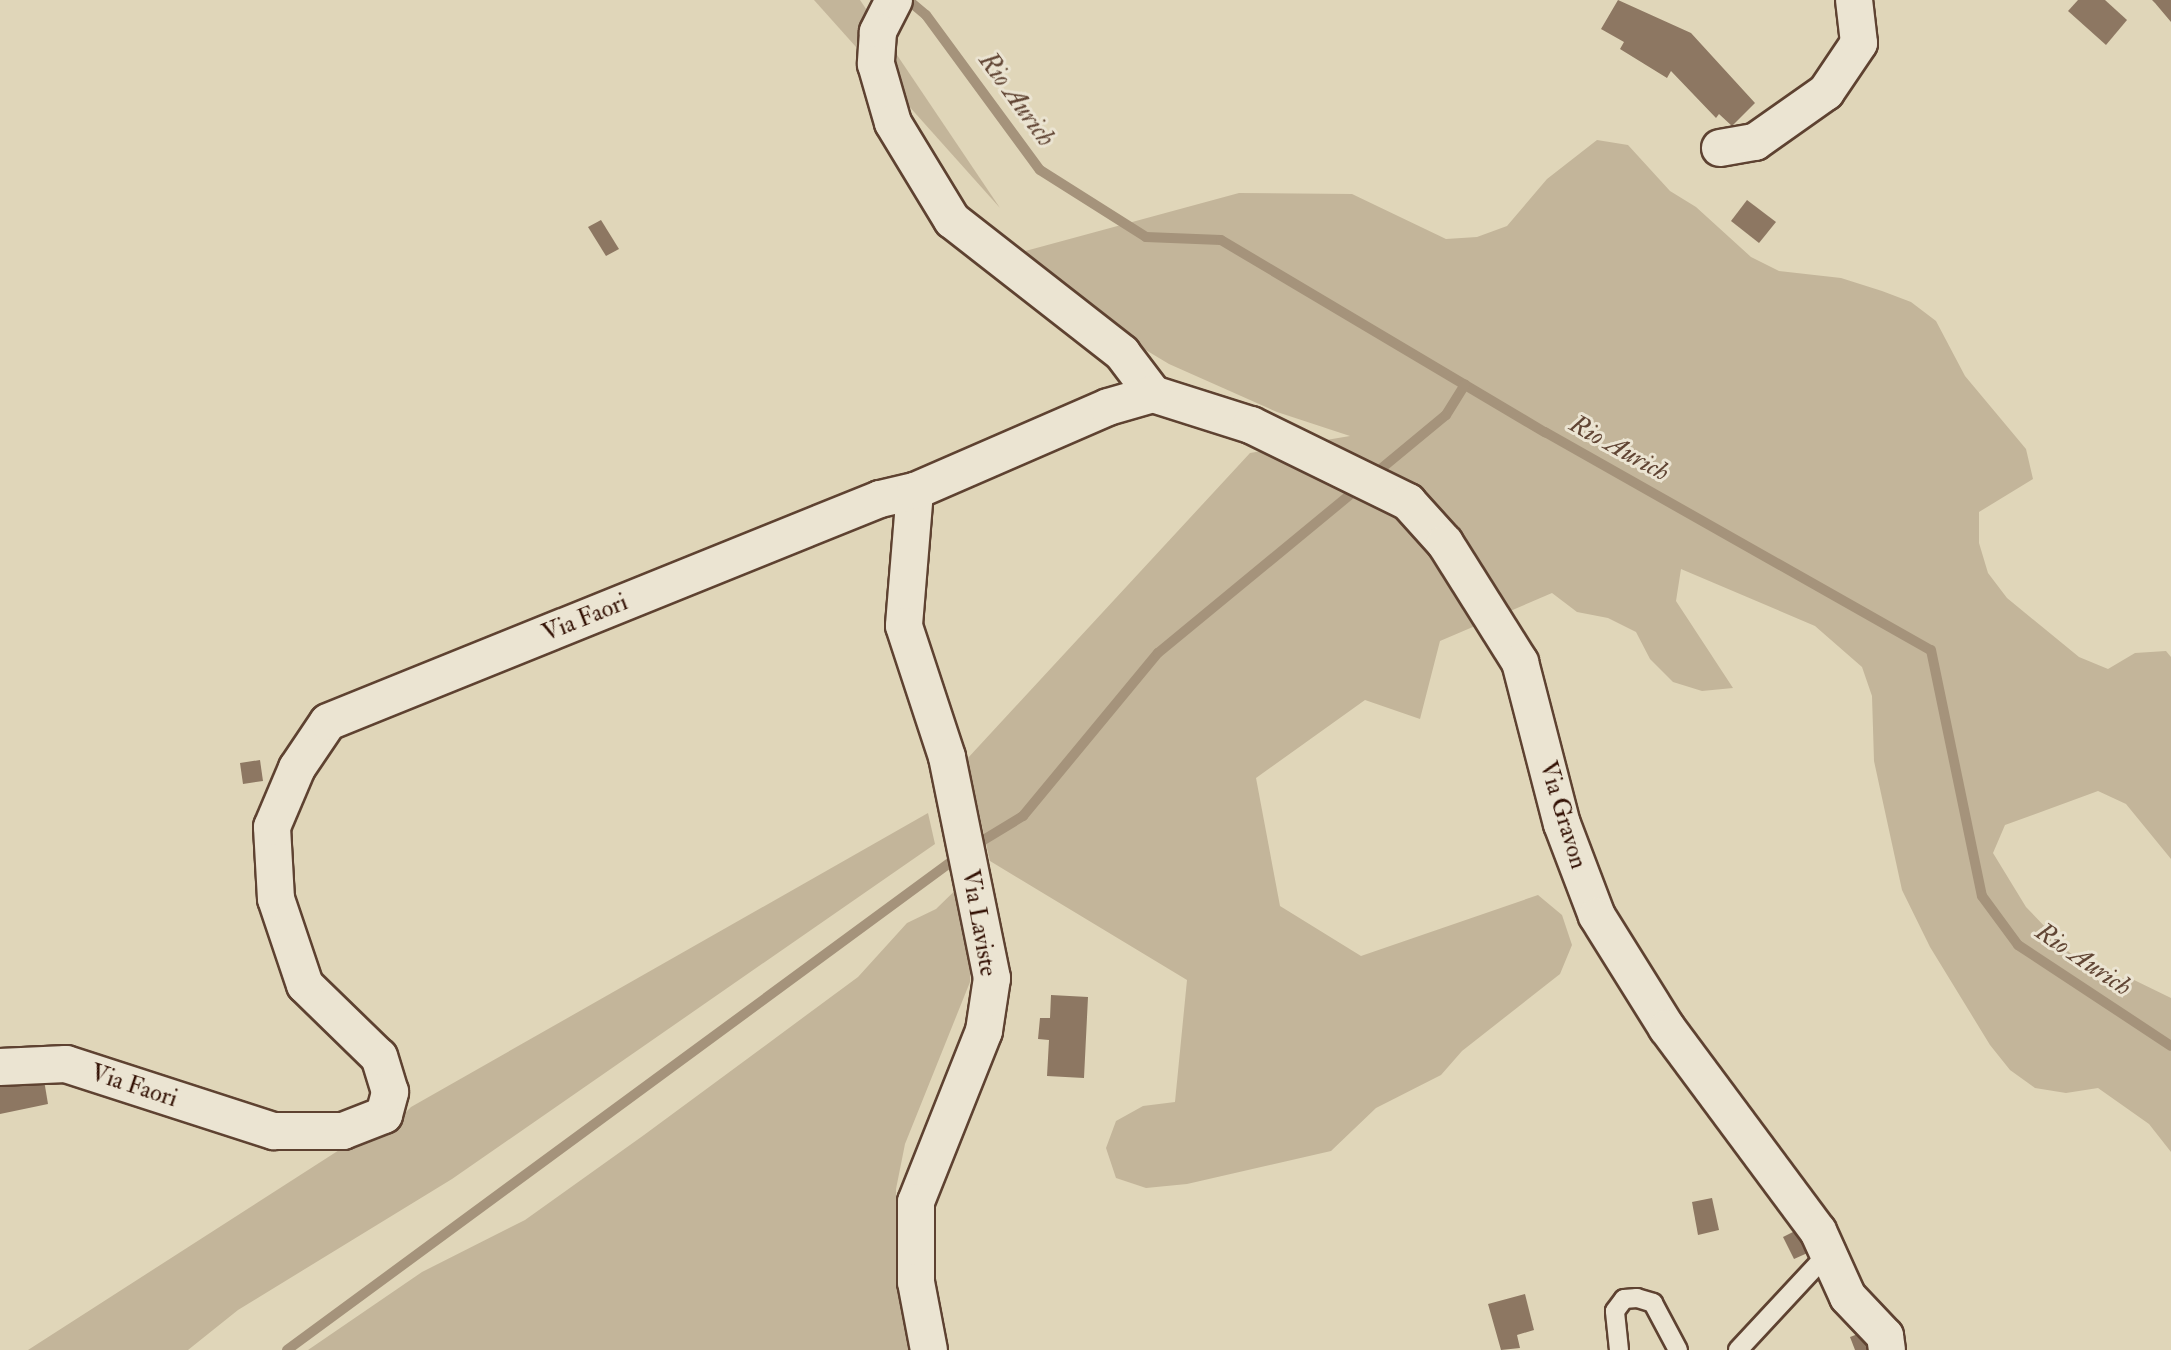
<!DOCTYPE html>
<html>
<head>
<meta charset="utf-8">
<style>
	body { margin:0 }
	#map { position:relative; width:2171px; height:1350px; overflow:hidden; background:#e0d6b9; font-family:"IM FELL Double Pica",serif }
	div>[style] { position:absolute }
	.green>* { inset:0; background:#c3b59a }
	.stream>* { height:10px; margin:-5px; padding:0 5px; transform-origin:5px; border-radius:5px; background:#a5937b }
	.building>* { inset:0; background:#8d7762 }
	.roads { filter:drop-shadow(2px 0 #5e4231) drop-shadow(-2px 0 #5e4231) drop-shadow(0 2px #5e4231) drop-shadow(0 -2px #5e4231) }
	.service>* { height:18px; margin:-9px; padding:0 9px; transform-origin:9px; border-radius:9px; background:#ebe4d2 }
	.minor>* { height:36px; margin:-18px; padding:0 18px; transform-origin:18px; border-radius:18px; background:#ebe4d2 }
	span { translate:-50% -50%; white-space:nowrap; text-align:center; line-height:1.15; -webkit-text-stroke:6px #ebe4d2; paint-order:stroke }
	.street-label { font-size:24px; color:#331104 }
	.water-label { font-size:26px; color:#614534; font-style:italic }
</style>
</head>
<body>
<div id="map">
	<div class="green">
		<i style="clip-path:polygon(814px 0,860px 0,1000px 208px)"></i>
		<i style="clip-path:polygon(1597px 140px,1628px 145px,1670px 191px,1696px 207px,1751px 257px,1779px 271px,1841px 278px,1882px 291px,1911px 302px,1936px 321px,1965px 376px,2026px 449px,2033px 479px,1979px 512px,1979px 543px,1988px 573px,2007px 598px,2079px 657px,2108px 669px,2135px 653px,2166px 651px,2171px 657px,2171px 859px,2126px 804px,2098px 791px,2005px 825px,1993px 853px,2026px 907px,2069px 952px,2101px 977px,2132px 979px,2171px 998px,2171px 1152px,2149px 1124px,2098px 1088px,2066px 1093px,2035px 1088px,2010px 1070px,1990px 1045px,1930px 947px,1902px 890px,1874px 761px,1872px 696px,1862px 667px,1815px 626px,1681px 569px,1676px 601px,1733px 688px,1702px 691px,1673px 682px,1650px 659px,1636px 632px,1608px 618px,1577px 612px,1552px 593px,1440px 641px,1420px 719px,1365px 700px,1256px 778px,1280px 906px,1361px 956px,1538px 895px,1562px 915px,1572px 945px,1560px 974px,1462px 1051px,1441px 1075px,1376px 1108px,1331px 1151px,1187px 1184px,1146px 1188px,1116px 1178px,1106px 1148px,1116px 1121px,1143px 1106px,1175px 1102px,1187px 980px,990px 861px,967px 759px,1250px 453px,1350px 436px,1277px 412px,1169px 364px,1129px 340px,1018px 253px,1239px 193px,1352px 194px,1446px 239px,1477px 237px,1507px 226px,1547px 179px)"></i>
		<i style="clip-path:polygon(928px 813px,935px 844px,452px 1179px,238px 1310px,188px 1350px,28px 1350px,375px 1127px,401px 1117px,411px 1107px)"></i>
		<i style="clip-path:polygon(973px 873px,970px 982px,905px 1144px,896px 1189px,896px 1267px,910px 1350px,308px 1350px,422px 1272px,525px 1220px,644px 1135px,858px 977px,907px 923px,936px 909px)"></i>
	</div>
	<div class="stream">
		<i style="left:908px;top:0;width:23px;rotate:40deg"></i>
		<i style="left:926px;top:15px;width:192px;rotate:53.7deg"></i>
		<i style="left:1040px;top:170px;width:125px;rotate:32.3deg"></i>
		<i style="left:1146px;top:237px;width:75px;rotate:2.3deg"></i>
		<i style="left:1221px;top:240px;width:377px;rotate:30.7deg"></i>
		<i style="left:1545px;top:432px;width:443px;rotate:29.5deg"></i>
		<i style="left:1931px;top:650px;width:251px;rotate:78.3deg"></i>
		<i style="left:1982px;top:896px;width:61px;rotate:53.7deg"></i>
		<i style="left:2018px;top:945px;width:183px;rotate:33.4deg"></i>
		<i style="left:1371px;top:477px;width:97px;rotate:-39.6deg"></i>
		<i style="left:1446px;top:415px;width:36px;rotate:-58deg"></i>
		<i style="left:972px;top:847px;width:60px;rotate:-31.3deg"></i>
		<i style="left:1023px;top:816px;width:212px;rotate:-50.4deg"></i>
		<i style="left:1158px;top:653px;width:259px;rotate:-39.5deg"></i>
		<i style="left:287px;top:1350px;width:834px;rotate:-36.32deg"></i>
	</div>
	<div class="building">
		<i style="clip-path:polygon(1618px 0,1691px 33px,1755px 103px,1732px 126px,1719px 114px,1716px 118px,1671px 71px,1667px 78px,1620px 49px,1624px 42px,1601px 29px)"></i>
		<i style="clip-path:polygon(2078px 0,2105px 0,2127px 20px,2106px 45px,2068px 11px)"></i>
		<i style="clip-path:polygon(2152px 0,2171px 0,2171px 22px,2155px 3px)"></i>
		<i style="clip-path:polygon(1747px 200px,1776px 222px,1759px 243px,1731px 221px)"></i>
		<i style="clip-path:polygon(601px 220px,619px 249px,606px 256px,588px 227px)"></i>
		<i style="clip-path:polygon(260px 760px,263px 781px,243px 784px,240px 763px)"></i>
		<i style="clip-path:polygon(1051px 995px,1088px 997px,1084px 1078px,1047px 1076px,1049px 1040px,1038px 1039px,1040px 1018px,1050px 1018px)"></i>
		<i style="clip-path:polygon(43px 1074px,48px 1104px,0 1114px,0 1080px)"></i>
		<i style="clip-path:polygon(1712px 1198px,1719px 1230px,1698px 1235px,1692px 1202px)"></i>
		<i style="clip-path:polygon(1801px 1228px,1812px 1251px,1794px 1259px,1783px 1237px)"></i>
		<i style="clip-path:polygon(1525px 1294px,1534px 1330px,1517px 1335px,1520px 1348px,1501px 1350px,1488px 1304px)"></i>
		<i style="clip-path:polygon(1866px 1331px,1873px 1350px,1855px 1350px,1850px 1337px)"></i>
	</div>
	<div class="roads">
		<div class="service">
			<i style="left:1619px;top:1350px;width:39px;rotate:-96deg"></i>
			<i style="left:1615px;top:1311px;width:15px;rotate:-53deg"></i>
			<i style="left:1624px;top:1299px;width:13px;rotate:-4deg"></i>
			<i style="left:1637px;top:1298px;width:17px;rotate:17deg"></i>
			<i style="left:1653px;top:1303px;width:53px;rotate:62deg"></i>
			<i style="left:1738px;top:1350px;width:132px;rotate:-47.1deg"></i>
		</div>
		<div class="minor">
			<i style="left:894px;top:0;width:36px;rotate:117deg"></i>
			<i style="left:878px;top:32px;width:32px;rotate:94deg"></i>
			<i style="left:876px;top:64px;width:61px;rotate:73.9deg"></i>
			<i style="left:893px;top:123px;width:114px;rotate:58.7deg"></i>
			<i style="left:952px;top:220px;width:216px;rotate:38deg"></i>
			<i style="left:1122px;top:353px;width:51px;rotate:52.9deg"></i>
			<i style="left:1720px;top:148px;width:36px;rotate:-10deg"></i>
			<i style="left:1755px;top:142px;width:87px;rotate:-35.2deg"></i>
			<i style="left:1826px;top:92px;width:59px;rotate:-56deg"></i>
			<i style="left:1859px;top:43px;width:43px;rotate:-96.6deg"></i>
			<i style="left:1153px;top:394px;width:103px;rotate:17.6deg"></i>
			<i style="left:1251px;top:425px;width:175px;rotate:26.1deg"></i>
			<i style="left:1408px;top:502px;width:55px;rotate:47.9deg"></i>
			<i style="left:1445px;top:543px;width:141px;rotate:57.8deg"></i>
			<i style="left:1520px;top:662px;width:167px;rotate:75.5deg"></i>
			<i style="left:1562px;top:824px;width:98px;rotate:69.2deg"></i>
			<i style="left:1597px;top:916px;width:132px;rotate:58deg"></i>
			<i style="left:1667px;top:1028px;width:253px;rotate:53.4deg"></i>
			<i style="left:1818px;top:1231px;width:72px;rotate:65.6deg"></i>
			<i style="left:1848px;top:1297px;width:54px;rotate:46.5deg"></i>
			<i style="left:1885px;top:1336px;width:14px;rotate:82deg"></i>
			<i style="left:915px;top:491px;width:135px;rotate:94.7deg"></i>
			<i style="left:904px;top:626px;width:138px;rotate:71.8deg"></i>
			<i style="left:947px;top:757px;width:226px;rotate:78.5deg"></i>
			<i style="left:992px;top:978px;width:54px;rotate:98.6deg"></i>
			<i style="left:984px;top:1031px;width:184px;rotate:111.7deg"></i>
			<i style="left:916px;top:1202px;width:80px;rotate:90deg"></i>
			<i style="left:916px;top:1282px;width:69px;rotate:79.2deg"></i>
			<i style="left:0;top:1067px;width:66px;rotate:-2.6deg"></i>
			<i style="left:66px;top:1064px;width:219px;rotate:17.9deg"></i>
			<i style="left:274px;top:1131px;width:69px"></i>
			<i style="left:343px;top:1131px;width:44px;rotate:-21.3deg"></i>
			<i style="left:384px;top:1115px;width:24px;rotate:-75deg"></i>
			<i style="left:390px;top:1092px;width:37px;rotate:-107deg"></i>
			<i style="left:379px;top:1057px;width:103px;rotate:-135.8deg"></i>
			<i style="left:305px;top:985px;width:91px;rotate:-108.6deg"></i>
			<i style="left:276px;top:899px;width:72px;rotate:-93.2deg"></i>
			<i style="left:272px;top:827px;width:64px;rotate:-67deg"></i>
			<i style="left:297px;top:768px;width:55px;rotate:-56deg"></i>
			<i style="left:328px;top:722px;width:595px;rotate:-22deg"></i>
			<i style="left:880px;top:499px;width:36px;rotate:-13deg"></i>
			<i style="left:915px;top:491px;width:210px;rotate:-23.5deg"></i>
			<i style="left:1108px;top:407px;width:47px;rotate:-16.1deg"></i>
		</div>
	</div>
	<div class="street-label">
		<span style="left:585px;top:618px;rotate:-22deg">Via Faori</span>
		<span style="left:1563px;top:815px;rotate:73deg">Via Gravon</span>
		<span style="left:979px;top:923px;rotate:80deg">Via Laviste</span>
		<span style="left:134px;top:1086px;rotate:18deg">Via Faori</span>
	</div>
	<div class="water-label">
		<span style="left:1016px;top:100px;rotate:54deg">Rio Aurich</span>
		<span style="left:1619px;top:449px;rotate:29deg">Rio Aurich</span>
		<span style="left:2083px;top:960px;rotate:34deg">Rio Aurich</span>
	</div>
</div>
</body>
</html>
